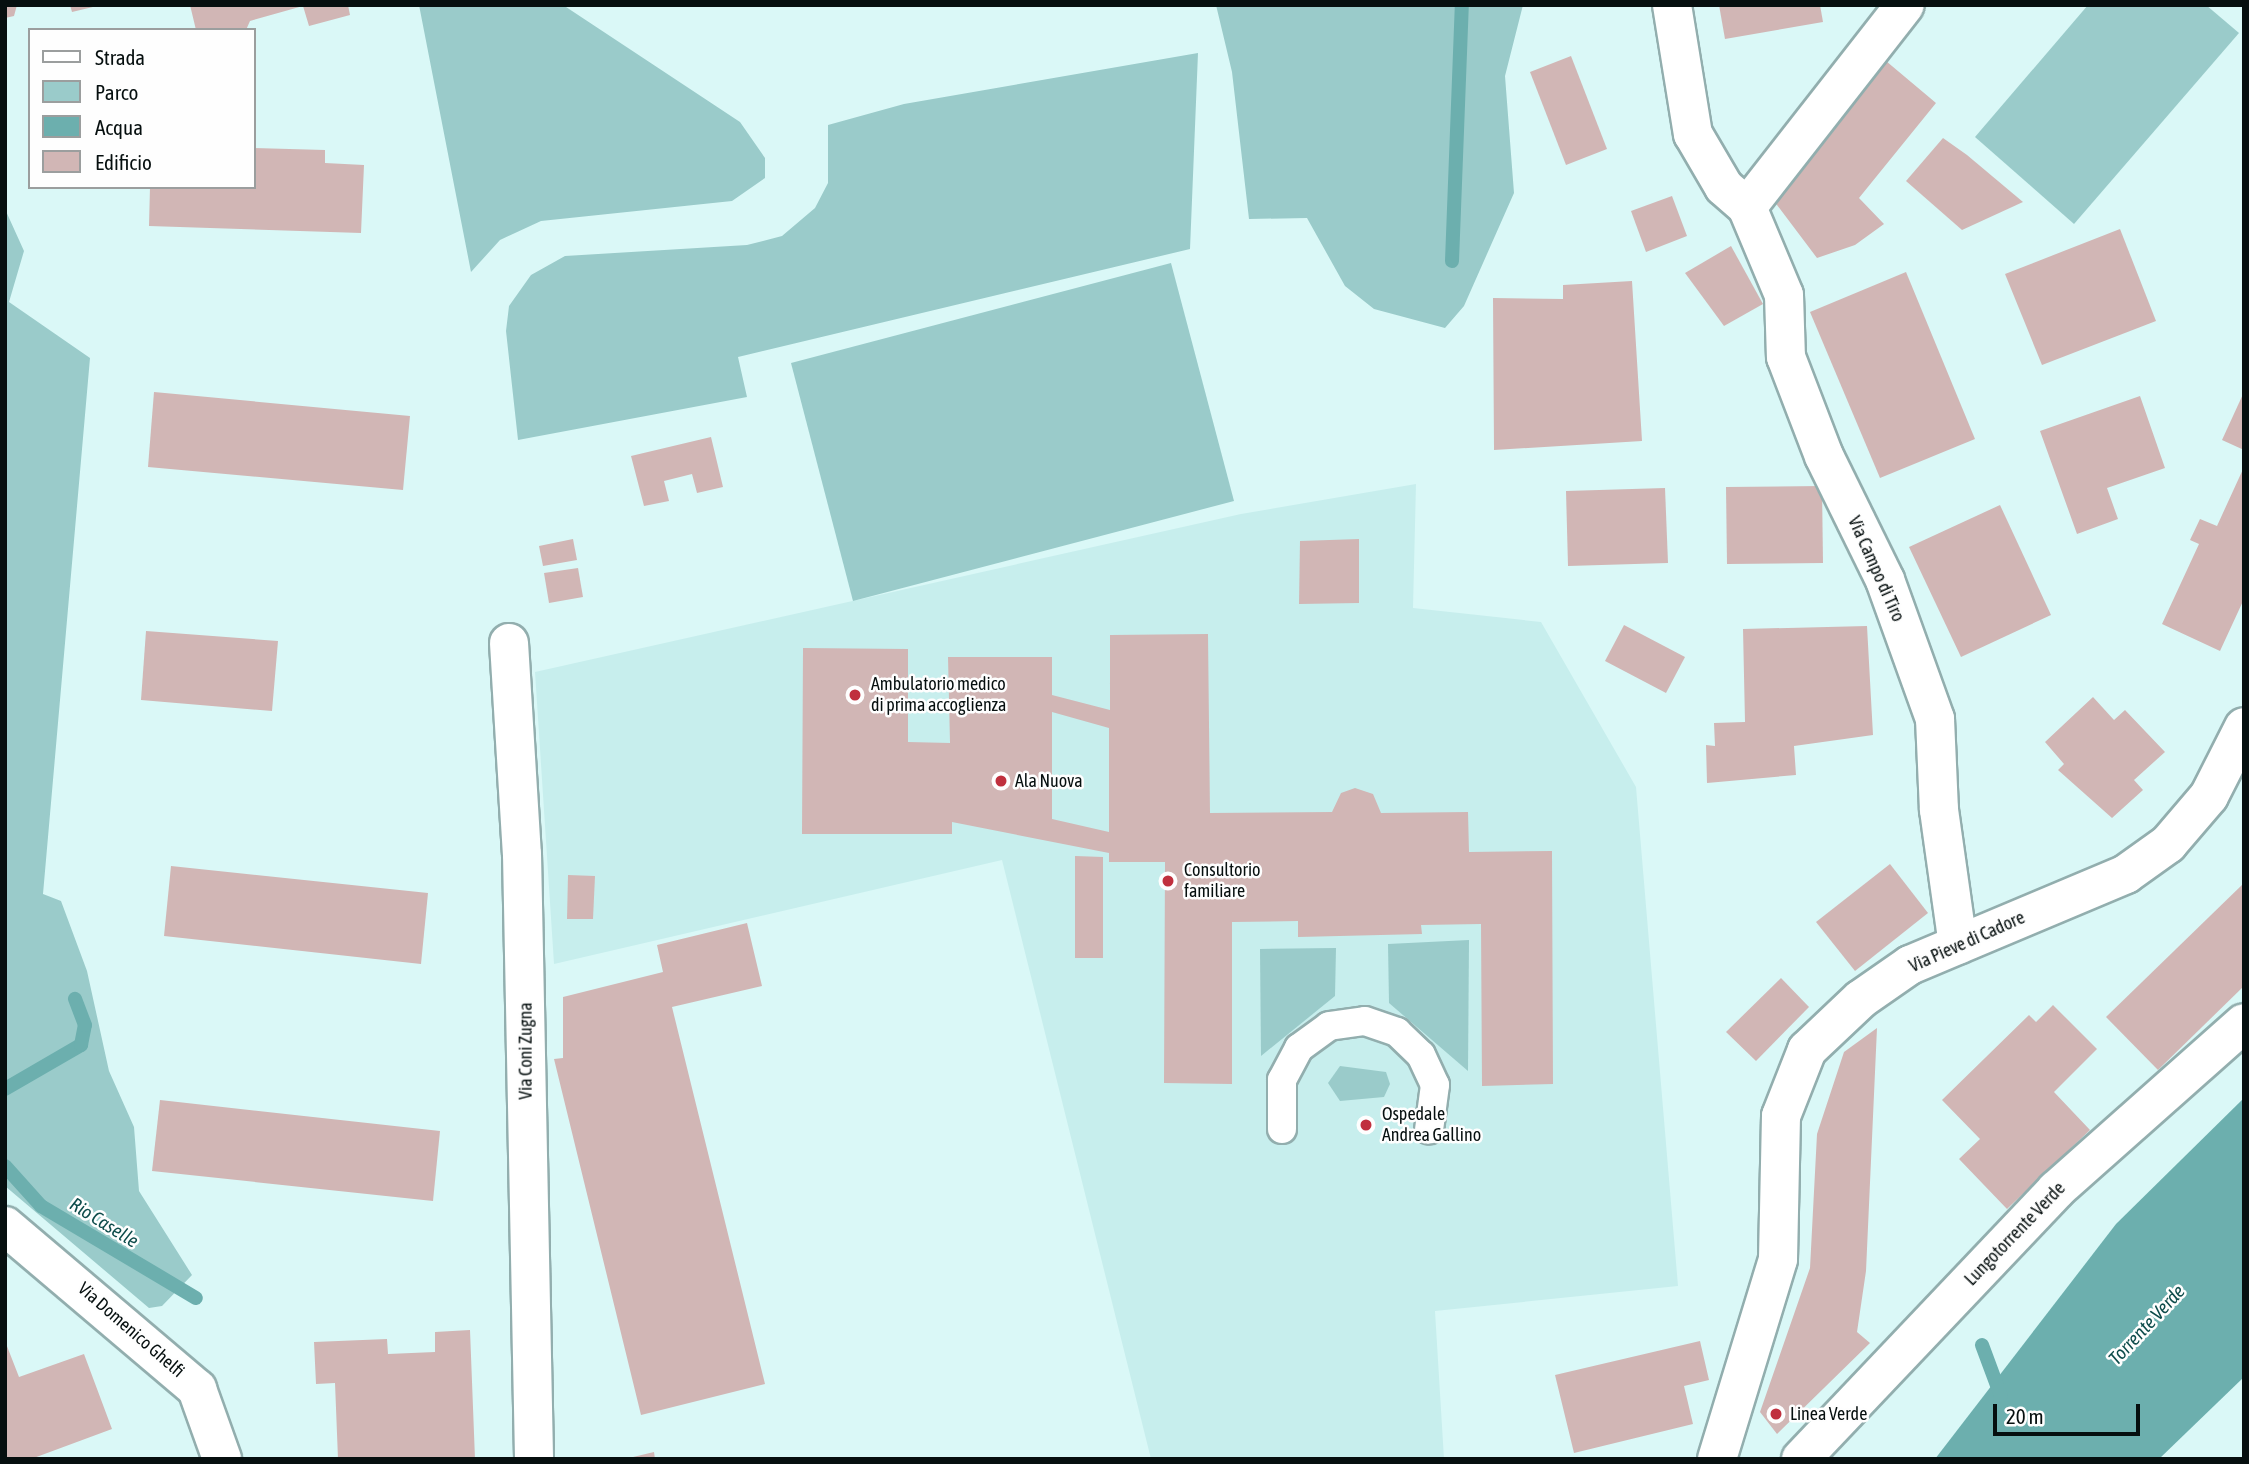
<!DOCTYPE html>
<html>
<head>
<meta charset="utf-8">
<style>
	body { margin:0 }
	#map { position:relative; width:2249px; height:1464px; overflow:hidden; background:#daf8f7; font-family:"Asap Condensed",sans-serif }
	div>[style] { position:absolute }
	.built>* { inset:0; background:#c7eeed }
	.green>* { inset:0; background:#9acbca }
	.water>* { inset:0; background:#6cafae }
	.stream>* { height:14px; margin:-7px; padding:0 7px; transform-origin:7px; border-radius:7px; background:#6cafae }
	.building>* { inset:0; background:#d1b6b5 }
	.roads { filter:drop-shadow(2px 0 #92aeae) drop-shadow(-2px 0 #92aeae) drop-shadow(0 2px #92aeae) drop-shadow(0 -2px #92aeae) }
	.pedestrian>* { height:28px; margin:-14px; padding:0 14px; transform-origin:14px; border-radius:14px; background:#fff }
	.minor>* { height:38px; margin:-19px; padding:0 19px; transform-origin:19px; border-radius:19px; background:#fff }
	.tertiary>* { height:38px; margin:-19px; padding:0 19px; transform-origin:19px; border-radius:19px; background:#fff }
	.dots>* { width:19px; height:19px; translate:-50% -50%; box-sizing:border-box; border:4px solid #fefefe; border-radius:50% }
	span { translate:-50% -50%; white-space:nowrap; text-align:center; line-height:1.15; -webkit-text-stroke:5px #fefefe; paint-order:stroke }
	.street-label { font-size:18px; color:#060f0f }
	.poi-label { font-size:18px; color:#060f0f }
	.left { translate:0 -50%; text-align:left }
	.water-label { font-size:19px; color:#0e4c4b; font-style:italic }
	.frame { position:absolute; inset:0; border:7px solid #060f0f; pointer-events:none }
	.legend { position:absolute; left:28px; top:28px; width:228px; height:161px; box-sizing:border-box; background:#fefefe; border:2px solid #9b9e9e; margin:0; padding:9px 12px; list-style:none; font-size:21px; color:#060f0f }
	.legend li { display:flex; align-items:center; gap:14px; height:35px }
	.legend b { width:35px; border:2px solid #9b9e9e }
	.scale { position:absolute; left:1993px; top:1404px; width:147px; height:32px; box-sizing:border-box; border:4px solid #060f0f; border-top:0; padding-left:9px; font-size:21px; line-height:24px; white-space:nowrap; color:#060f0f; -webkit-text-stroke:5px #fefefe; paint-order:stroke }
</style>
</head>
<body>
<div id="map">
	<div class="built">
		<i style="clip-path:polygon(1416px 484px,1413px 608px,1541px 622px,1636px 787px,1678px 1286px,1435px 1311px,1444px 1459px,1151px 1459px,1002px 860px,554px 964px,535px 672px,1241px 514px)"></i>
	</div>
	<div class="green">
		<i style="clip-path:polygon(419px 5px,563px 5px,740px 122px,765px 158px,765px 178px,732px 201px,541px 221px,500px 240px,471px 272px)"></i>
		<i style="clip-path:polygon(1216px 5px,1523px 5px,1505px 76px,1514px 193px,1464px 306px,1445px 328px,1374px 309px,1345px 286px,1307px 218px,1249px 219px,1232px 72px)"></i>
		<i style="clip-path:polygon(2088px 5px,2206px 5px,2239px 33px,2074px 224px,1975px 137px)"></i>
		<i style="clip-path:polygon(1198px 53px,1190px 249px,738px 357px,747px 397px,518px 440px,506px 331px,509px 306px,531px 275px,565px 256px,747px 245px,782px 236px,815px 208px,828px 183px,828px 125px,904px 104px)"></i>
		<i style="clip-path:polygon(5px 209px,24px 251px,9px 302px,90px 358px,43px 894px,61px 901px,87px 971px,109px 1071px,134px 1127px,139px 1191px,192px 1275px,162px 1306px,149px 1308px,5px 1186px)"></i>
		<i style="clip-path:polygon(1171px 263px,1234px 501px,853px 601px,791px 363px)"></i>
		<i style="clip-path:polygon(1469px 940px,1468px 1071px,1389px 1003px,1388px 944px)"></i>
		<i style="clip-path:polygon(1336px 948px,1335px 996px,1261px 1056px,1260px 949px)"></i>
		<i style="clip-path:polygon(1340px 1066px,1386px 1072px,1390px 1084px,1384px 1097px,1340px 1101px,1328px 1083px)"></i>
	</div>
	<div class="water">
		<i style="clip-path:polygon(2244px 1098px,2244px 1377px,2159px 1459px,1935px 1459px,2116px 1224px)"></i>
	</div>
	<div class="stream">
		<i style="left:1452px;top:261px;width:256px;rotate:-87.8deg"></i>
		<i style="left:5px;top:1089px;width:88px;rotate:-30.1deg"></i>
		<i style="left:81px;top:1045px;width:20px;rotate:-79deg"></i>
		<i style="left:85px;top:1025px;width:28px;rotate:-111deg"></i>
		<i style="left:5px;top:1166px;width:54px;rotate:48deg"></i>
		<i style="left:41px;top:1206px;width:180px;rotate:30.7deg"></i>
		<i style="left:1982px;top:1345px;width:54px;rotate:69.6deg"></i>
	</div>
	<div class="building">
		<i style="clip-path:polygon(5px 5px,17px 5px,14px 16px,5px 18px)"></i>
		<i style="clip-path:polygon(70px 5px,97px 5px,97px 6px,72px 12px)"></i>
		<i style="clip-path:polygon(190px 5px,348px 5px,350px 15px,309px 26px,303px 6px,250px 21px,246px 30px,196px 30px)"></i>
		<i style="clip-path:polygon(1719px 5px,1820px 5px,1823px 22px,1725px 39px)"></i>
		<i style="clip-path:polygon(1571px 56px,1607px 149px,1566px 165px,1530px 72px)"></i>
		<i style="clip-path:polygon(1886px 61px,1936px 103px,1859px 198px,1884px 224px,1855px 245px,1817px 258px,1774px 201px)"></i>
		<i style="clip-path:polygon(1943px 138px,1967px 155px,2023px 202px,1962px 230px,1906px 181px)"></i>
		<i style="clip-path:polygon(254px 148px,325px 150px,325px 163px,364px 165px,361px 233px,149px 226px,150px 187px,254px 187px)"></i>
		<i style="clip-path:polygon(1672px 196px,1687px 236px,1646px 252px,1631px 211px)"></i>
		<i style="clip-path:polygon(2120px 229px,2156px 321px,2042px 365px,2005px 274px)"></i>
		<i style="clip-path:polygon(1731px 246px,1763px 304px,1724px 326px,1685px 273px)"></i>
		<i style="clip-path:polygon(1906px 272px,1975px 439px,1880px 478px,1810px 312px)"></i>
		<i style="clip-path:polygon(1632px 281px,1642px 441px,1494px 450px,1493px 298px,1563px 299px,1563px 285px)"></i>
		<i style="clip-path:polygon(154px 392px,410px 416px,403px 490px,148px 467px)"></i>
		<i style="clip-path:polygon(2244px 392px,2244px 450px,2222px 440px)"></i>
		<i style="clip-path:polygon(2140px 396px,2165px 468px,2107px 488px,2118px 519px,2077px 534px,2040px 431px)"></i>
		<i style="clip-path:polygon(711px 437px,723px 487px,697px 493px,692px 474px,664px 481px,669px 501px,644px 506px,631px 456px)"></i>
		<i style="clip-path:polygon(2244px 467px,2244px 599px,2220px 651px,2162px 624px,2199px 544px,2190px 540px,2200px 519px,2217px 526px)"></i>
		<i style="clip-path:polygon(1822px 486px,1823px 563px,1727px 564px,1726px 487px)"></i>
		<i style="clip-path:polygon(1665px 488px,1668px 563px,1568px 566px,1566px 491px)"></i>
		<i style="clip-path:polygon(2000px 505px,2051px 615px,1961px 657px,1909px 547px)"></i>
		<i style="clip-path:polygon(573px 539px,577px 560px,543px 566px,539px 546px)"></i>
		<i style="clip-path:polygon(1359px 539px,1359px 603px,1299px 604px,1300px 541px)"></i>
		<i style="clip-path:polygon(578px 568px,583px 597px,549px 603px,544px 573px)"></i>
		<i style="clip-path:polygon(1624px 625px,1685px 657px,1666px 693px,1605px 661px)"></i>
		<i style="clip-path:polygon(1867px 626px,1873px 735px,1794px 746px,1796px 775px,1707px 783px,1706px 745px,1715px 746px,1714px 723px,1745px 722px,1743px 629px)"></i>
		<i style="clip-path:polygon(146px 631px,278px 641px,272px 711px,141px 700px)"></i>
		<i style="clip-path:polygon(evenodd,1208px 634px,1210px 813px,1332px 812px,1341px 793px,1355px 788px,1373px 794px,1381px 813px,1468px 812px,1469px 852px,1552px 851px,1553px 1084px,1482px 1086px,1481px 924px,1421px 925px,1422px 934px,1298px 937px,1298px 921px,1232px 922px,1232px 1084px,1164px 1083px,1165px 862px,1109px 862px,1109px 853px,952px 822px,952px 834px,802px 834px,803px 648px,908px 649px,908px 742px,950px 743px,948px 657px,1052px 657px,1052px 695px,1110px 710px,1110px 635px,1208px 634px,1052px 712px,1109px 728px,1109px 832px,1052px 819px,1052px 712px)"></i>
		<i style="clip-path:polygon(2093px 697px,2114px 720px,2125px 710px,2165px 752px,2134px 780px,2143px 790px,2112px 818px,2058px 770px,2064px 764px,2045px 742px)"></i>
		<i style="clip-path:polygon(1075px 856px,1103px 857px,1103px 958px,1075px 958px)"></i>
		<i style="clip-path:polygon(1890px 864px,1928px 913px,1855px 971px,1816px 922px)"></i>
		<i style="clip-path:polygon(171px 866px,428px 893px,421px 964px,164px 936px)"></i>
		<i style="clip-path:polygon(568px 875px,595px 876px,593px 919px,567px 919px)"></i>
		<i style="clip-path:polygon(2244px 883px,2244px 986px,2158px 1070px,2106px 1017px)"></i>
		<i style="clip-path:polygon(747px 923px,762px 986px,672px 1007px,765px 1384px,641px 1415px,554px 1059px,563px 1058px,563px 997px,663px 972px,657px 945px)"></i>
		<i style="clip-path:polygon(1781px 978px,1809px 1007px,1756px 1061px,1726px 1032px)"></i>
		<i style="clip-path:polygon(2053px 1005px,2097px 1049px,2054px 1092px,2090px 1130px,2007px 1209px,1959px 1159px,1980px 1139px,1942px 1100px,2029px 1015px,2036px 1022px)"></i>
		<i style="clip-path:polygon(1877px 1028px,1866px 1271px,1857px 1332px,1870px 1343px,1777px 1434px,1760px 1412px,1810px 1268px,1817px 1134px,1844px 1052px)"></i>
		<i style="clip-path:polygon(160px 1100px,440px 1131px,433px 1201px,152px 1171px)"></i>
		<i style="clip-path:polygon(470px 1330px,475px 1459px,338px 1459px,335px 1383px,316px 1384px,314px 1342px,387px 1339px,388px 1354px,435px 1352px,435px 1332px)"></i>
		<i style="clip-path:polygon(5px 1341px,19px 1377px,84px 1354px,112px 1429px,31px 1459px,5px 1459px)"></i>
		<i style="clip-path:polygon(1700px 1341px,1709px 1380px,1684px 1386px,1693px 1424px,1574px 1453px,1555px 1375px)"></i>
		<i style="clip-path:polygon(654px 1452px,655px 1459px,629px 1459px,629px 1458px)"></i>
	</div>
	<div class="roads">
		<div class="pedestrian">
			<i style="left:1282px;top:1129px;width:49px;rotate:-90deg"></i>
			<i style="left:1282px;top:1080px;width:36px;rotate:-62deg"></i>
			<i style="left:1299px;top:1048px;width:37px;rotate:-36deg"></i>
			<i style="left:1329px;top:1026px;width:36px;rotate:-8deg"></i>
			<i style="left:1365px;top:1021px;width:34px;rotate:19deg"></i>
			<i style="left:1397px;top:1032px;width:33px;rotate:44deg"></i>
			<i style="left:1421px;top:1055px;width:33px;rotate:65deg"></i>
			<i style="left:1435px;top:1085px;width:45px;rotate:97.6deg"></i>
		</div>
		<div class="minor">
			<i style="left:1672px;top:5px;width:131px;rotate:80.8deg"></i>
			<i style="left:1693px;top:134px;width:61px;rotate:59.7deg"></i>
			<i style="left:1724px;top:187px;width:30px;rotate:41deg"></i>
			<i style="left:1747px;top:207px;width:95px;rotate:67.2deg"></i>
			<i style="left:1784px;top:295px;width:62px;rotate:88.2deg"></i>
			<i style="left:1786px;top:357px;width:106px;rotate:69deg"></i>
			<i style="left:1824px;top:456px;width:138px;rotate:63.8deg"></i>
			<i style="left:1885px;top:580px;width:148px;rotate:70.2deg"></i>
			<i style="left:1935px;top:719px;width:91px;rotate:87.5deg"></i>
			<i style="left:1939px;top:810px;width:136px;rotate:82deg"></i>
			<i style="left:1747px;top:207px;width:256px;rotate:-52deg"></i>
			<i style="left:509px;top:643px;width:211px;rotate:86.5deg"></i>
			<i style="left:522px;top:854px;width:605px;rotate:88.86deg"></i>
			<i style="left:5px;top:1226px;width:252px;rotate:40.3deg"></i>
			<i style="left:197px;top:1389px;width:74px;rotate:70.3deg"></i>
		</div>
		<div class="tertiary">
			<i style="left:1717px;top:1459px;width:209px;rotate:-73deg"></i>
			<i style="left:1778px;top:1259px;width:143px;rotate:-88.8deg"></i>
			<i style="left:1781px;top:1116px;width:71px;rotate:-68.5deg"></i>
			<i style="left:1807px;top:1050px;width:74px;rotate:-43.4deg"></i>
			<i style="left:1861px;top:999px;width:60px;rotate:-34.8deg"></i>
			<i style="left:1910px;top:965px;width:234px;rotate:-22.8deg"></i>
			<i style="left:2126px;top:874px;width:52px;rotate:-35.5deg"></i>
			<i style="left:2168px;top:844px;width:63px;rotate:-49.5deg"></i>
			<i style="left:2209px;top:796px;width:77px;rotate:-63.1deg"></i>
			<i style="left:1801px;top:1459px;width:371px;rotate:-46.5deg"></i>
			<i style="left:2056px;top:1190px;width:251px;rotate:-41.6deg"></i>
		</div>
	</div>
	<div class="dots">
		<i style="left:855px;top:695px;background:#c0303e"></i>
		<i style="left:1001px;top:781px;background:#c0303e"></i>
		<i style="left:1168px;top:881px;background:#c0303e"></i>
		<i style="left:1366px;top:1125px;background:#c0303e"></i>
		<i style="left:1776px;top:1414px;background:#c0303e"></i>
	</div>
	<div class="street-label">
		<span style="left:1876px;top:569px;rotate:66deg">Via Campo di Tiro</span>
		<span style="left:1967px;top:942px;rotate:-24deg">Via Pieve di Cadore</span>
		<span style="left:526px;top:1051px;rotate:-90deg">Via Coni Zugna</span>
		<span style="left:2015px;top:1234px;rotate:-46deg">Lungotorrente Verde</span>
		<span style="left:131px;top:1330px;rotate:41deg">Via Domenico Ghelfi</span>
	</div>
	<div class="poi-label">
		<span class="left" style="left:871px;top:695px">Ambulatorio medico<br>di prima accoglienza</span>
		<span class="left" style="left:1015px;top:781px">Ala Nuova</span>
		<span class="left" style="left:1184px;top:881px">Consultorio<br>familiare</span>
		<span class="left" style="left:1382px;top:1125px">Ospedale<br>Andrea Gallino</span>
		<span class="left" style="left:1790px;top:1414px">Linea Verde</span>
	</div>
	<div class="water-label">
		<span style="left:104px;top:1223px;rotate:32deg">Rio Caselle</span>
		<span style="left:2147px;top:1325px;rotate:-47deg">Torrente Verde</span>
	</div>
	<div class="frame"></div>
	<ul class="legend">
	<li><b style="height:9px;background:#fff"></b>Strada</li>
	<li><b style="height:19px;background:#9acbca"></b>Parco</li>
	<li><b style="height:19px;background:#6cafae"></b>Acqua</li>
	<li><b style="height:19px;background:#d1b6b5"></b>Edificio</li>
	</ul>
	<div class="scale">20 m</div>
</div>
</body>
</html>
